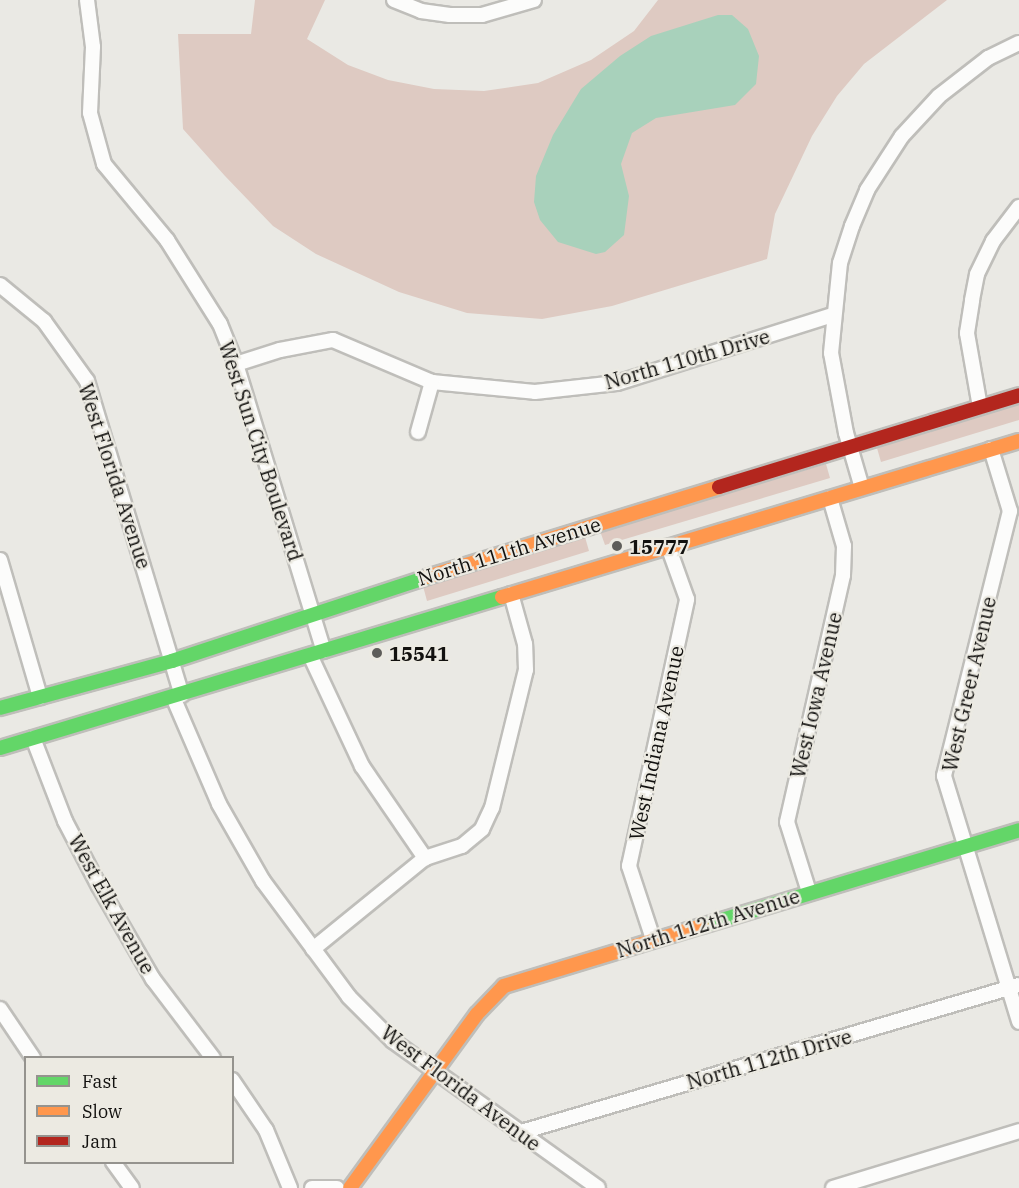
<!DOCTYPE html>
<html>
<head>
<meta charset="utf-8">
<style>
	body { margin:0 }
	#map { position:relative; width:1019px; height:1188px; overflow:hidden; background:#eae9e4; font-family:"IBM Plex Serif",serif }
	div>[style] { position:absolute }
	.green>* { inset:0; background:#decac2 }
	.water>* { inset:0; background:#a8d1bb }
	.roads { filter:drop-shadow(2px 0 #bfbeba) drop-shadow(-2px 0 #bfbeba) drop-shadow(0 2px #bfbeba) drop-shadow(0 -2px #bfbeba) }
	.street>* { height:14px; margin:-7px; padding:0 7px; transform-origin:7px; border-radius:7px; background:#fcfcfb }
	.fast>* { height:14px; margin:-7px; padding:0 7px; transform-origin:7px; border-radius:7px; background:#63d668 }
	.slow>* { height:14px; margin:-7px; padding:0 7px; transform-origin:7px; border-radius:7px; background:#ff974d }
	.jam>* { height:14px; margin:-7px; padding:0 7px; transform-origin:7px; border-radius:7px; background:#b3261e }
	.dots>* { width:16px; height:16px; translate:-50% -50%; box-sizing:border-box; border:3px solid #eceae2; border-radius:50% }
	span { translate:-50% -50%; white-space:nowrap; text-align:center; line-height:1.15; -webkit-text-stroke:4.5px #eceae2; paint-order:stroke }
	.street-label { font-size:20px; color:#12110f }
	.poi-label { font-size:20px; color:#12110f; font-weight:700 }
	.left { translate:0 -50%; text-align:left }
	.legend { position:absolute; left:24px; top:1056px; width:210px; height:108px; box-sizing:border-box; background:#eceae2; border:2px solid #95938e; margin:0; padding:8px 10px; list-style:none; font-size:18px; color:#12110f }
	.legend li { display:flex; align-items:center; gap:12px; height:30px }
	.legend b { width:30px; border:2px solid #95938e }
</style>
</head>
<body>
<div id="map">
	<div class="green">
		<i style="clip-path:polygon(255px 0,325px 0,307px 39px,348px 65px,388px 80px,434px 89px,484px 91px,538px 83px,591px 60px,634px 31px,658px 0,947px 0,864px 64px,837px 96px,812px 136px,775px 214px,767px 259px,612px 306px,542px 319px,467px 313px,399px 292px,316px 254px,273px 226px,225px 176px,183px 129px,178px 34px,251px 34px)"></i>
		<i style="clip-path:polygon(1019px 404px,1019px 420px,881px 462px,877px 448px)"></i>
		<i style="clip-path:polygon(826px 464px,830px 478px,605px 545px,600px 531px)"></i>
		<i style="clip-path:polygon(585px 537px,589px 551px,427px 601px,423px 586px)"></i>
	</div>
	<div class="water">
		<i style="clip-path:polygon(718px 15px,732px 15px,748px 29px,759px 56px,756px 84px,735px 105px,656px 118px,632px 133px,621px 164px,629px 196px,624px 235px,605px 252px,596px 254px,558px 242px,540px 220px,534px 202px,536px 176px,553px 135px,581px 89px,620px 56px,651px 36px)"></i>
	</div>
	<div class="roads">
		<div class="street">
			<i style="left:87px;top:0;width:47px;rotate:82.7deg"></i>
			<i style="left:93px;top:47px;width:66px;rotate:92.6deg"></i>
			<i style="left:90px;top:113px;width:53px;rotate:74.6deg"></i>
			<i style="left:104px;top:164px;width:99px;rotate:50.3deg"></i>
			<i style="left:167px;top:240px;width:99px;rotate:57.8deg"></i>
			<i style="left:220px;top:324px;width:43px;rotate:68.2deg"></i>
			<i style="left:236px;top:364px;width:300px;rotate:73deg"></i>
			<i style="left:394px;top:0;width:29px;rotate:22deg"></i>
			<i style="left:421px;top:11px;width:29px;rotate:8deg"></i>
			<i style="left:450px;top:15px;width:32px"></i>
			<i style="left:482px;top:15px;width:54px;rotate:-16.1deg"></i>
			<i style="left:0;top:285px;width:57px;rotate:39.3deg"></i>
			<i style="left:44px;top:321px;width:74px;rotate:54.4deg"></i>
			<i style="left:87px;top:381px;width:328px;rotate:73.2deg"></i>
			<i style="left:236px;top:364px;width:46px;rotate:-17.7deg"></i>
			<i style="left:280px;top:350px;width:54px;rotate:-10.7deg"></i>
			<i style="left:333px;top:340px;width:108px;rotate:23deg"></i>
			<i style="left:432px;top:382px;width:103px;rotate:5.5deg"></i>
			<i style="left:535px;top:392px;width:82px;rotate:-6.3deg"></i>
			<i style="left:617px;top:383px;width:226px;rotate:-17.5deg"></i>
			<i style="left:980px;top:407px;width:75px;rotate:-100deg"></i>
			<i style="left:967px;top:333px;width:33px;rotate:-81deg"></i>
			<i style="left:972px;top:300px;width:26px;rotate:-79deg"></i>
			<i style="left:977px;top:274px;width:37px;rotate:-64deg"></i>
			<i style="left:993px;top:241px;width:43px;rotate:-52.6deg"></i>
			<i style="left:418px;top:432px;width:52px;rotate:-74.4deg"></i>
			<i style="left:991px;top:449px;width:65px;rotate:73deg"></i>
			<i style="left:1010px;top:511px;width:273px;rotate:104deg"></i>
			<i style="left:944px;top:776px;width:257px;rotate:73deg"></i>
			<i style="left:862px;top:488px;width:57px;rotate:-106.2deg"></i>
			<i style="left:846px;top:433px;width:81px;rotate:-100.6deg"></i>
			<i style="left:831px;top:353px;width:90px;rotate:-84.3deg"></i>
			<i style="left:840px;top:263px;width:39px;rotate:-72deg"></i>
			<i style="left:852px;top:226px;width:39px;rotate:-67deg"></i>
			<i style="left:867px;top:190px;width:64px;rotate:-57.1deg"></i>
			<i style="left:902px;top:136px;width:54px;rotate:-47.2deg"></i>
			<i style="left:939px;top:96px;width:62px;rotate:-37.8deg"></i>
			<i style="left:988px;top:58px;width:34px;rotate:-26deg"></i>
			<i style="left:0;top:560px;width:143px;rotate:73.7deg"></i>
			<i style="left:310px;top:655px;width:123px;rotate:64.9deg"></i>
			<i style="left:362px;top:766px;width:112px;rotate:55.6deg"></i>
			<i style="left:173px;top:697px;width:116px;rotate:66.7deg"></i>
			<i style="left:219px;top:804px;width:89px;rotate:60.3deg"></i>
			<i style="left:263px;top:881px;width:144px;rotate:53.4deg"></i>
			<i style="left:349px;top:997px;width:62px;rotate:45deg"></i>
			<i style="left:393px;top:1041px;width:252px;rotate:35.6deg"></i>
			<i style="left:33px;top:738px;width:89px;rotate:68.9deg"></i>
			<i style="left:65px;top:821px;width:73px;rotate:62.4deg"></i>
			<i style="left:99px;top:886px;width:108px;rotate:59.9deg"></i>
			<i style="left:153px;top:979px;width:99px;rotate:52.8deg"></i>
			<i style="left:809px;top:892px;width:73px;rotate:-107.4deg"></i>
			<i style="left:787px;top:822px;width:253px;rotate:-77.2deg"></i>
			<i style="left:843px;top:575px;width:29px;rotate:-88deg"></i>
			<i style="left:844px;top:546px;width:50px;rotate:-106.3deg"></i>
			<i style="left:653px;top:939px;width:77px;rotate:-108.2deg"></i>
			<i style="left:629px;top:866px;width:273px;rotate:-77.7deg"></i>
			<i style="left:687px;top:599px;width:56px;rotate:-109.7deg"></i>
			<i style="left:313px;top:949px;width:144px;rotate:-39.1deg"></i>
			<i style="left:425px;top:858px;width:39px;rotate:-18deg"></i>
			<i style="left:462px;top:846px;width:26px;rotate:-40deg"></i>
			<i style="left:482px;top:829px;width:23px;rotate:-65deg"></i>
			<i style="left:492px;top:808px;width:142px;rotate:-76.2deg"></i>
			<i style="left:526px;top:670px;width:26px;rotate:-92deg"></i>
			<i style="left:525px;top:644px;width:52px;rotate:-105.6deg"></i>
			<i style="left:0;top:1009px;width:59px;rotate:56deg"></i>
			<i style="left:232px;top:1080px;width:60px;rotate:55.8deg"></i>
			<i style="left:266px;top:1130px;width:63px;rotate:67.5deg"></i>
			<i style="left:518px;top:1133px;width:522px;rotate:-16.46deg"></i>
			<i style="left:113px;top:1162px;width:32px;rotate:54deg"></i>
			<i style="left:312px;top:1188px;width:25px"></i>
			<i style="left:833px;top:1188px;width:195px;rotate:-17deg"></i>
		</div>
		<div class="fast">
			<i style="left:0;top:708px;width:178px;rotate:-15.3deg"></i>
			<i style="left:172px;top:661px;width:268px;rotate:-18.2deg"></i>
			<i style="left:0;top:748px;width:524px;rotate:-16.74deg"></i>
			<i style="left:702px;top:926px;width:331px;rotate:-16.8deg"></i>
		</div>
		<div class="slow">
			<i style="left:427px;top:577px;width:306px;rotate:-17.1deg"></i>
			<i style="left:502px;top:597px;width:540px;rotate:-16.79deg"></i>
			<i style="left:350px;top:1188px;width:215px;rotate:-53.9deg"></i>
			<i style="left:477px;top:1014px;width:39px;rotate:-46deg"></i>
			<i style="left:504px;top:986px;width:207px;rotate:-16.9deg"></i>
		</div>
		<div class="jam">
			<i style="left:719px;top:487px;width:314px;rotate:-17deg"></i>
		</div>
	</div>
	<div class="dots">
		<i style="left:617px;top:546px;background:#5e5d5a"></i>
		<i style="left:377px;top:653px;background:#5e5d5a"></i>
	</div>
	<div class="street-label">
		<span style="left:687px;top:359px;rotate:-16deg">North 110th Drive</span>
		<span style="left:261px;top:451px;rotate:72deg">West Sun City Boulevard</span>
		<span style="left:115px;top:476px;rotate:72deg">West Florida Avenue</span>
		<span style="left:509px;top:551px;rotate:-17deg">North 111th Avenue</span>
		<span style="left:969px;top:684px;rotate:-77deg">West Greer Avenue</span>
		<span style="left:816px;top:695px;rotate:-77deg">West Iowa Avenue</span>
		<span style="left:656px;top:743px;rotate:-78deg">West Indiana Avenue</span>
		<span style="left:112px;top:904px;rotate:61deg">West Elk Avenue</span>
		<span style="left:708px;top:923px;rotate:-17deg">North 112th Avenue</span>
		<span style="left:769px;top:1059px;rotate:-16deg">North 112th Drive</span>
		<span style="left:461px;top:1088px;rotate:37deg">West Florida Avenue</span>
	</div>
	<div class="poi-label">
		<span class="left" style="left:629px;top:546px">15777</span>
		<span class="left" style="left:389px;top:653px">15541</span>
	</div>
	<ul class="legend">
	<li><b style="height:8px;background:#63d668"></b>Fast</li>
	<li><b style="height:8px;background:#ff974d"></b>Slow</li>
	<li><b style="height:8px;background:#b3261e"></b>Jam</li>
	</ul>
</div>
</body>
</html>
